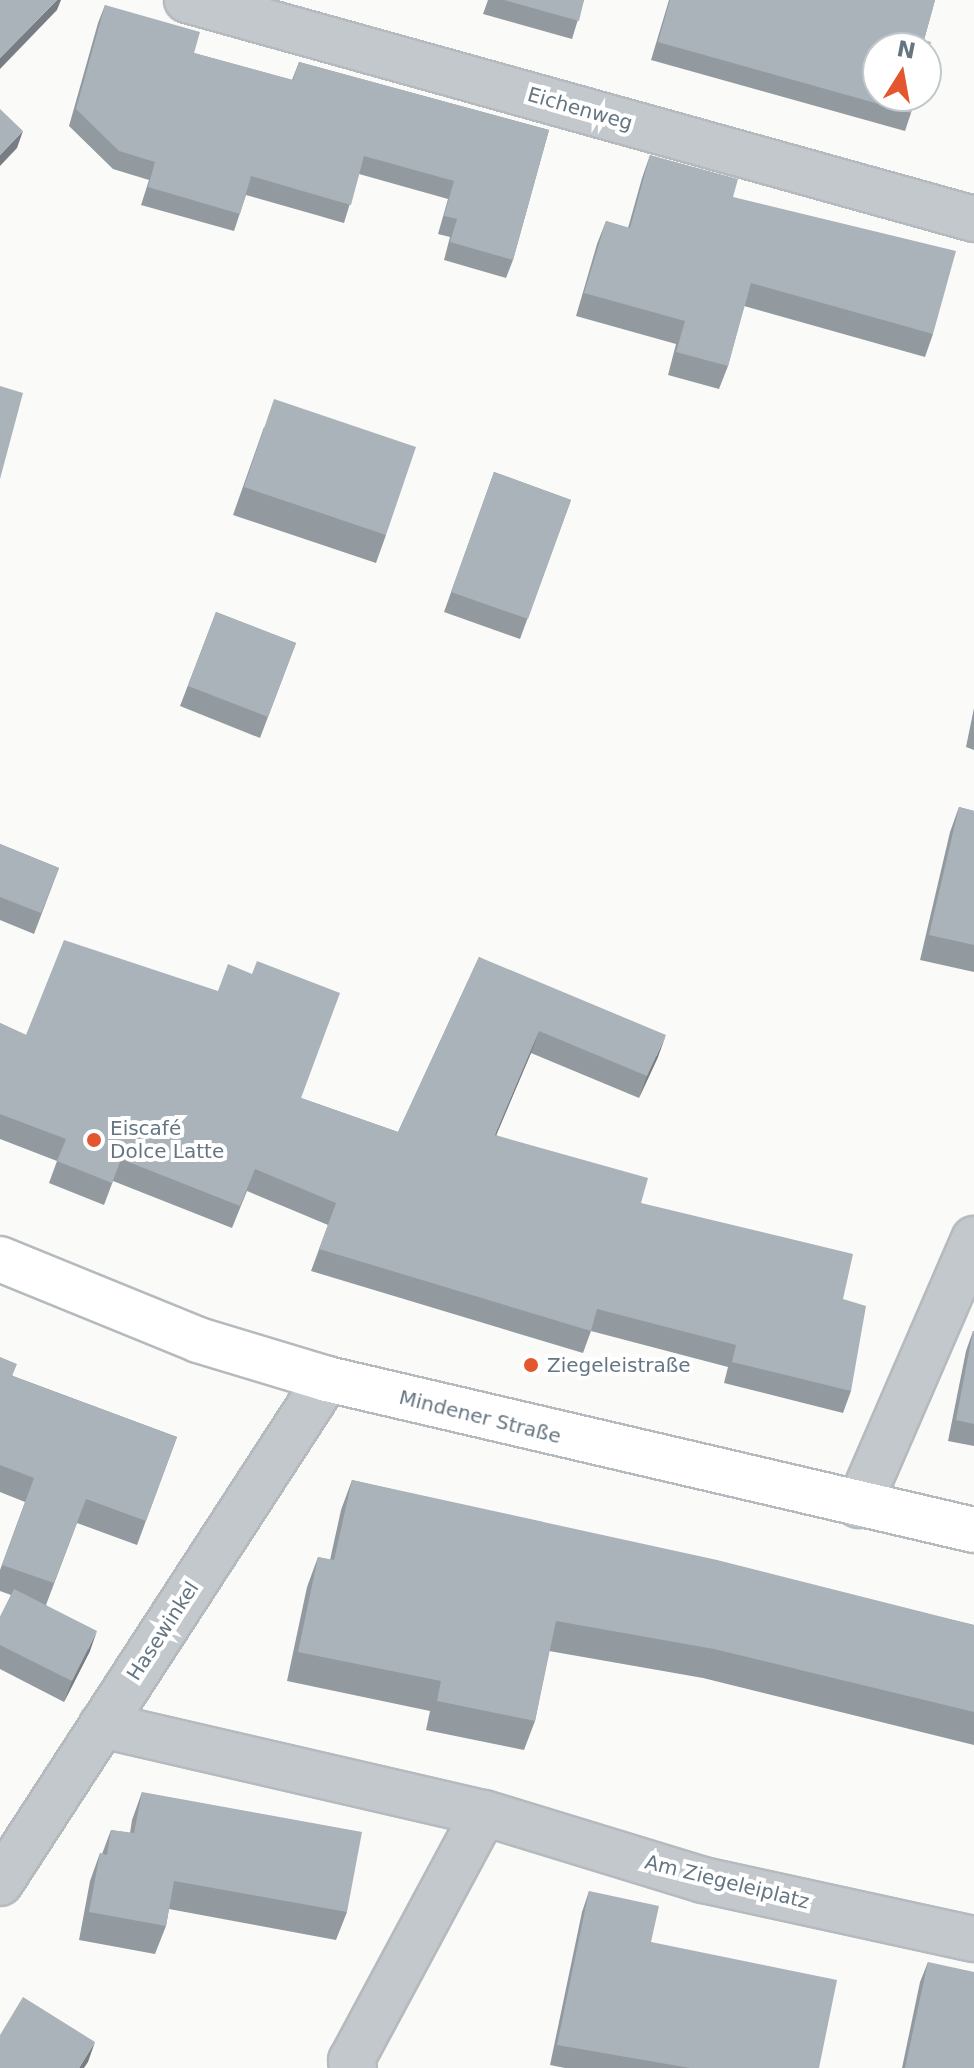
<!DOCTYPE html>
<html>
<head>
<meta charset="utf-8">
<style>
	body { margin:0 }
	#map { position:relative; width:974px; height:2068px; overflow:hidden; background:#fafaf8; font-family:"DejaVu Sans",sans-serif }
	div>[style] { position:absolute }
	.roads { filter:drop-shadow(2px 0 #b5babe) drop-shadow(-2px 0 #b5babe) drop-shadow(0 2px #b5babe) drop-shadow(0 -2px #b5babe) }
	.minor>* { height:44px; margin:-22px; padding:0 22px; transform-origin:22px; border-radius:22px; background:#c3c8cc }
	.major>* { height:44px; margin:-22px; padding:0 22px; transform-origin:22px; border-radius:22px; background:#fff }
	.wall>* { inset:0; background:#929a9f }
	.shaded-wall>* { inset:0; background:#777d82 }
	.building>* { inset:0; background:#aab3b9 }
	.dots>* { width:22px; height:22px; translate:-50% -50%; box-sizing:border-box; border:4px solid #fff; border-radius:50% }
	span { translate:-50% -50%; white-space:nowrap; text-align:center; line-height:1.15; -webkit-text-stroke:8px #fff; paint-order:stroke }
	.street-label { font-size:20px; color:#657683 }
	.poi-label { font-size:20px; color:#657683 }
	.left { translate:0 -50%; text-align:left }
	.north { position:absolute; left:862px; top:32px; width:80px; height:80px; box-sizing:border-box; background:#fff; border:2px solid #c1c8cd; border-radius:50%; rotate:11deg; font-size:22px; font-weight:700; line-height:32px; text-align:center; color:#657683 }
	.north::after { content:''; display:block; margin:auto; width:28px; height:36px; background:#e4572e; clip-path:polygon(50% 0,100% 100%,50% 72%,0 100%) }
</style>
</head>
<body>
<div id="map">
	<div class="roads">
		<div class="minor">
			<i style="left:187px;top:0;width:817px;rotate:15.55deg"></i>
			<i style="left:859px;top:1505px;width:290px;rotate:-66.6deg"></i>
			<i style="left:102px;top:1725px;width:392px;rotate:13deg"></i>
			<i style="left:484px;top:1813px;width:229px;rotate:17deg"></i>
			<i style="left:703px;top:1880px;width:277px;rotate:12.3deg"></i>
			<i style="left:0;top:1883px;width:601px;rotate:-57.02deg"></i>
			<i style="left:354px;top:2068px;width:8px;rotate:-113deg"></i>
			<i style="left:351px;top:2061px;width:281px;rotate:-61.8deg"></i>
		</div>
		<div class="major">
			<i style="left:0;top:1259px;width:214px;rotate:22.2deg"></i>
			<i style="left:198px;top:1340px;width:135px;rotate:16.8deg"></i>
			<i style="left:327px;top:1379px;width:664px;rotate:13.14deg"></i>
		</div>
	</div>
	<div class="wall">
		<i style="clip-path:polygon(488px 0,584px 0,572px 39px,483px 14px)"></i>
		<i style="clip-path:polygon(669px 0,935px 0,924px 40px,911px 113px,905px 131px,651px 60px)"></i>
		<i style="clip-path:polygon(105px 5px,194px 53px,292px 80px,299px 62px,549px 130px,513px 260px,506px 278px,444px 260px,450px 237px,438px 234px,448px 199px,359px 174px,344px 223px,246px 195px,234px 231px,141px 205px,149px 180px,113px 169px,69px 126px,98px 23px)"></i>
		<i style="clip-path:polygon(650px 155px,733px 197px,933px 334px,925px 357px,744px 306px,728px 366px,719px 389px,668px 375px,676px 344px,576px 316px,597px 244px,606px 221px,628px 228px,642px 178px)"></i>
		<i style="clip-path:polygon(264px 427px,386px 535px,376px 563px,233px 515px)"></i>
		<i style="clip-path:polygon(494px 472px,571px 500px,520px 639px,444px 612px)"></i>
		<i style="clip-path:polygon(216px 612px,296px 643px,260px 738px,180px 706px)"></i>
		<i style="clip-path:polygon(974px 708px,974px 750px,966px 747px)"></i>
		<i style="clip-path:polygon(959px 807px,974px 811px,974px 972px,920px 960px,950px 832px)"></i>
		<i style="clip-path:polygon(0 844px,59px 868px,34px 934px,0 920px)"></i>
		<i style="clip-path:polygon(479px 957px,658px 1057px,639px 1098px,531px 1053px,496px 1135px,843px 1299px,851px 1391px,843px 1413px,724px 1383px,728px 1367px,591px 1331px,583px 1353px,311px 1271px,328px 1225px,247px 1191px,232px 1228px,113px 1181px,104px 1205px,49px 1183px,57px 1161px,0 1139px,0 1023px,26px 1035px,301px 1098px,398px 1132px)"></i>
		<i style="clip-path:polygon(973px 1331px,974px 1331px,974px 1446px,948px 1441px,966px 1351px)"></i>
		<i style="clip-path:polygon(0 1357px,13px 1376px,177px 1437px,137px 1545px,77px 1523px,46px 1605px,90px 1651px,64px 1702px,0 1669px,0 1617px,11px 1595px,0 1591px,0 1570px,25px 1502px,0 1492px)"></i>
		<i style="clip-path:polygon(352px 1480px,974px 1625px,974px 1745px,703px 1678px,549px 1651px,535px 1721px,524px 1750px,426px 1730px,430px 1711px,287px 1681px,307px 1587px,318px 1557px,330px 1560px,341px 1510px)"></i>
		<i style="clip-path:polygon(142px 1792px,347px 1912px,336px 1940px,169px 1909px,166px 1926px,155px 1954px,79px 1940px,90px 1881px,100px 1853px,102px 1854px,111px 1830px,130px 1833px,132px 1820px)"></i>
		<i style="clip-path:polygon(589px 1891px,651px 1942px,819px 2068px,565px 2068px,550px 2065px,582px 1912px)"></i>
		<i style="clip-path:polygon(928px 1962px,974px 2068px,902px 2068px,920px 1982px)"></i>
	</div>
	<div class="shaded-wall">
		<i style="clip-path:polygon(57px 0,61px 0,57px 10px,0 69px,0 58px)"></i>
		<i style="clip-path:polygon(23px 131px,17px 148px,0 166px,0 155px)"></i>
		<i style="clip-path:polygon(539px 1031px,531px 1053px,487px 1157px,495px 1135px)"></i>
		<i style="clip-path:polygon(666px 1035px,658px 1057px,639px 1098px,647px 1076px)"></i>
		<i style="clip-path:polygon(97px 1631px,90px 1651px,64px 1702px,72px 1681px)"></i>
		<i style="clip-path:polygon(95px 2042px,88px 2062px,84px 2068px,79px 2068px)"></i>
	</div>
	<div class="building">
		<i style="clip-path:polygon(0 0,57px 0,0 58px)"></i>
		<i style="clip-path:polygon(504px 0,584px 0,579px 21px)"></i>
		<i style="clip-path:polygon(670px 0,935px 0,924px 40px,931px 42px,926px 61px,926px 48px,878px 48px,878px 96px,916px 96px,911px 113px,658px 42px)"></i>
		<i style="clip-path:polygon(105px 5px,200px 32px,194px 53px,293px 80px,299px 62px,549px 130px,513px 260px,450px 242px,457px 219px,444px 216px,454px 181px,364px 156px,351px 205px,251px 176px,240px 214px,148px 187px,155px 162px,119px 151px,76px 109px)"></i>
		<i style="clip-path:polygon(0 109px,23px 131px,0 155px)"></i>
		<i style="clip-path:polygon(650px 155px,738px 179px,733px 197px,956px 251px,933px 334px,751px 283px,728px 366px,676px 352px,685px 321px,584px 293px,606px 221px,630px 228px)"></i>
		<i style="clip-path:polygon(0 386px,23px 393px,0 479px)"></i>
		<i style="clip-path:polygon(274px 399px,416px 447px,386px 535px,244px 487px)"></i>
		<i style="clip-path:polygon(494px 472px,571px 500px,528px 619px,451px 592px)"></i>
		<i style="clip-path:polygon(216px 612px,296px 643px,268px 717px,188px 686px)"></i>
		<i style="clip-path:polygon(959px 807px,974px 811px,974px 945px,929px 935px)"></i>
		<i style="clip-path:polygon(0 844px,59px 868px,41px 913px,0 897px)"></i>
		<i style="clip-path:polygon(64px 940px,218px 991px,228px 964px,252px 974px,257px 961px,340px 993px,301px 1098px,398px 1132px,479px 957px,666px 1035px,647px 1076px,539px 1031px,495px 1135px,648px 1178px,641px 1203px,853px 1254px,843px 1299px,866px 1306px,851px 1391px,732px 1362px,736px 1345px,597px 1309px,591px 1331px,319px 1249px,336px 1203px,255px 1169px,240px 1206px,121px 1159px,112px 1183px,57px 1161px,66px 1139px,0 1114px,0 1023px,26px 1035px)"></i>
		<i style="clip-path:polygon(973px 1331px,974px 1331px,974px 1424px,956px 1420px)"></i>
		<i style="clip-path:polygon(0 1357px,17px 1364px,12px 1376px,177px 1437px,146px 1521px,86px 1499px,54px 1583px,2px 1565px,34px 1478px,0 1465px)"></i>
		<i style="clip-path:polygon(352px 1480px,717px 1560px,974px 1625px,974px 1712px,714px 1649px,556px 1621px,535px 1721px,437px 1701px,441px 1681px,298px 1652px,318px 1557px,334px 1560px)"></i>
		<i style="clip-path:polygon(14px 1589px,97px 1631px,72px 1681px,0 1645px,0 1617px)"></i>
		<i style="clip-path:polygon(142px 1792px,362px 1832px,347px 1912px,174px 1881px,166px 1926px,89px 1912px,100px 1853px,107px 1855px,111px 1830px,134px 1833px)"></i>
		<i style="clip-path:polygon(589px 1891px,659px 1906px,651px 1942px,837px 1980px,819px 2068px,690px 2068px,557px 2045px)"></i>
		<i style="clip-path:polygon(928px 1962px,974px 1972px,974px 2068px,905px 2068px)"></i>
		<i style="clip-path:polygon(23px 1997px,95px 2042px,79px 2068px,0 2068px,0 2035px)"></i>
	</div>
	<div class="dots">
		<i style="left:94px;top:1140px;background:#e4572e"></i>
		<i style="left:531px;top:1365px;background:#e4572e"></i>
	</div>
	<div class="street-label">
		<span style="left:580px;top:109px;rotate:16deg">Eichenweg</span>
		<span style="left:480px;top:1417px;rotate:14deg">Mindener Straße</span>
		<span style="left:163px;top:1631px;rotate:-57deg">Hasewinkel</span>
		<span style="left:727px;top:1882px;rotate:14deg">Am Ziegeleiplatz</span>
	</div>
	<div class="poi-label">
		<span class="left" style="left:110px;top:1140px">Eiscafé<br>Dolce Latte</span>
		<span class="left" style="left:547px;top:1365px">Ziegeleistraße</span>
	</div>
	<div class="north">N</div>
</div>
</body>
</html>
